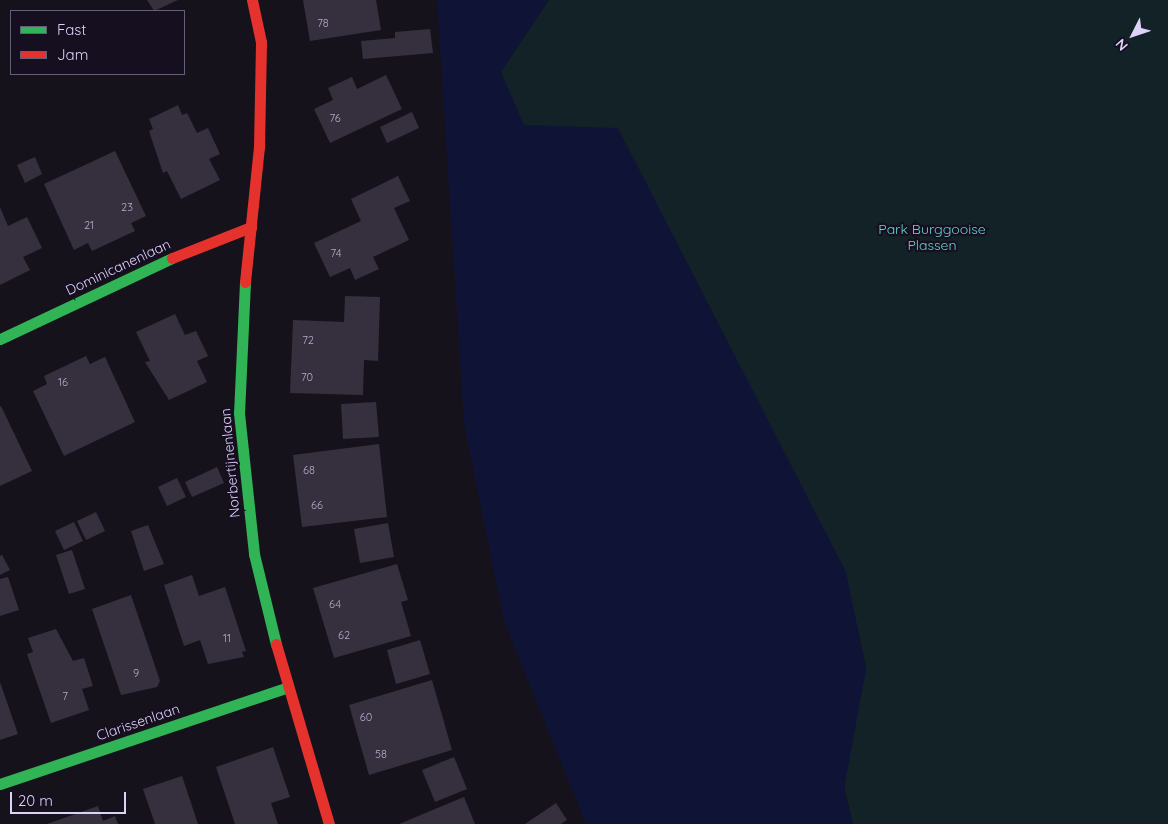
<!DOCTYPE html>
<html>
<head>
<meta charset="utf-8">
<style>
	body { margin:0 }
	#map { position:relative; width:1168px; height:824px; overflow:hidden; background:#16121c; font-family:Quicksand,sans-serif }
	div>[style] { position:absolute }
	.green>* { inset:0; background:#132226 }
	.water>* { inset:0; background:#0f1436 }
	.building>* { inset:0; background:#36303e }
	.fast>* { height:11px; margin:-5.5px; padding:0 5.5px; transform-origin:5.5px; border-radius:5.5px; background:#30b455 }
	.jam>* { height:11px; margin:-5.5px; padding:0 5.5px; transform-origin:5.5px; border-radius:5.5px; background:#e5322d }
	span { translate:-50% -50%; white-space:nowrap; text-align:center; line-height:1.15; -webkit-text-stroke:4.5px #150f1f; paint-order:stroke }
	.number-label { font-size:11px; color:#b5aacb }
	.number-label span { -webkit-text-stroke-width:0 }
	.park-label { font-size:14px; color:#66d2cf }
	.street-label { font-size:14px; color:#dfd2fa }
	.legend { position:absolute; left:10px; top:10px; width:175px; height:65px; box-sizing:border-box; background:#150f1f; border:1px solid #665d77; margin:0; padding:6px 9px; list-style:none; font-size:15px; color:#dfd2fa }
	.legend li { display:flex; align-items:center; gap:10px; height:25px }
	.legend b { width:25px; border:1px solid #665d77 }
	.north { position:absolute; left:1108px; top:10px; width:50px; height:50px; -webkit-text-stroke:4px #150f1f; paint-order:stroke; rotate:229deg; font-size:14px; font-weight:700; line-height:20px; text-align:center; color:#dfd2fa }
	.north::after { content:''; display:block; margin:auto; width:18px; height:22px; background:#dfd2fa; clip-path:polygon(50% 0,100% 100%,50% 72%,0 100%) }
	.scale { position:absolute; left:10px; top:792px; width:116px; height:22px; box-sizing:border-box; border:2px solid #dfd2fa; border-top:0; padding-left:6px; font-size:15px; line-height:18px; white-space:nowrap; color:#dfd2fa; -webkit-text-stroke:4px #150f1f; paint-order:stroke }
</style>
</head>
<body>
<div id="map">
	<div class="green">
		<i style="clip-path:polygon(541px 0,1168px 0,1168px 824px,853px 824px,844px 786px,866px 667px,845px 572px,518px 131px,498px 72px)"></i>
	</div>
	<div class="water">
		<i style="clip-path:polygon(437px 0,549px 0,501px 72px,524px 125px,618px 128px,846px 572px,866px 669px,844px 789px,853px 824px,586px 824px,504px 621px,464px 424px)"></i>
	</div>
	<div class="building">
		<i style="clip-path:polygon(147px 0,178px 0,154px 11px)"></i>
		<i style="clip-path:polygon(303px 0,376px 0,381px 30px,310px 41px)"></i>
		<i style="clip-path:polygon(430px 29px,433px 53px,363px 59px,361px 41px,395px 38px,395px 32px)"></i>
		<i style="clip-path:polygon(386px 75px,402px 109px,330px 143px,314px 109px,333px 100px,328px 88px,352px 77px,357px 89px)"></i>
		<i style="clip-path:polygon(178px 105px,182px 115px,187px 113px,197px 133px,208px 128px,220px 154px,209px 159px,220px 180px,181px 199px,167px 171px,163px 173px,149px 131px,153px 129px,149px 119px)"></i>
		<i style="clip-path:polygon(412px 112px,419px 128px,387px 143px,380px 127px)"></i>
		<i style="clip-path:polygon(115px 151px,146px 216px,131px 223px,135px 231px,92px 251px,88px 243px,74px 250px,44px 184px)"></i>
		<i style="clip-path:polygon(35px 157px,42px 174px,25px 183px,17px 165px)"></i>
		<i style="clip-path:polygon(398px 176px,410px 201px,394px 208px,409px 240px,373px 257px,379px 269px,355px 280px,350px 268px,330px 277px,314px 243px,361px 221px,351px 199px)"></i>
		<i style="clip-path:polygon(0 207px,8px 226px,27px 217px,42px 248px,23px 257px,30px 270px,0 285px)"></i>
		<i style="clip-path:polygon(345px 296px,380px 297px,378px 361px,364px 360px,363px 395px,290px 393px,293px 320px,344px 322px)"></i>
		<i style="clip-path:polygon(175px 314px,185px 335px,196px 331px,208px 356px,197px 361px,207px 382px,169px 400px,145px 362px,150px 361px,136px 332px)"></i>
		<i style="clip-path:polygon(86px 356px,90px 364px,105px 357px,135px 422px,64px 456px,33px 391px,47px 384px,44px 376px)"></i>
		<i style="clip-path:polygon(376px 402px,379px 437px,343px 439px,341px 404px)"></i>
		<i style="clip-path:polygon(1px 406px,32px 471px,0 486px,0 407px)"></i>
		<i style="clip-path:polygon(379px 444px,387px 517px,302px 527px,293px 455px)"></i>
		<i style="clip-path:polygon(217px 467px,224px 483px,192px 497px,185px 482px)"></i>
		<i style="clip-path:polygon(177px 478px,186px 497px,167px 506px,158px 487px)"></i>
		<i style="clip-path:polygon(96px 512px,105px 531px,86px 540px,77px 521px)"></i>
		<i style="clip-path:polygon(74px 522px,83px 541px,64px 550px,55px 531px)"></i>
		<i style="clip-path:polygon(388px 523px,394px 557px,360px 563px,354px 529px)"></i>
		<i style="clip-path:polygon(148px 525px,164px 564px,144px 571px,131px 531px)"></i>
		<i style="clip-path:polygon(72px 550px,85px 589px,69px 594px,56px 555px)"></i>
		<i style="clip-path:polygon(2px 555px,10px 570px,0 575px,0 556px)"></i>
		<i style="clip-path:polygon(397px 564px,408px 600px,401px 602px,411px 636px,334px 658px,313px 588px)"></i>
		<i style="clip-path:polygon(192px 575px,199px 596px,225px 587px,246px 651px,242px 652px,244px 657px,208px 664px,200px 640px,184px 646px,164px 585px)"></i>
		<i style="clip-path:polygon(8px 577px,19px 610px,0 616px,0 579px)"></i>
		<i style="clip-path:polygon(131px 595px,160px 681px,157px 687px,121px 695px,92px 609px)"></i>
		<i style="clip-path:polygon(56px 629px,73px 661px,84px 658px,93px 686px,82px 689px,89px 710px,51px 723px,27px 654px,33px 652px,28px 638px)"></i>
		<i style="clip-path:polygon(420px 640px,430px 674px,396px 684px,387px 650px)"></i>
		<i style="clip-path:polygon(432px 680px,452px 750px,369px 775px,349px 705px)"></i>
		<i style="clip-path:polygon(0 682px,18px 734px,0 740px)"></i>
		<i style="clip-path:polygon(273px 747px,290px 797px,271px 803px,278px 824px,235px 824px,216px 767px)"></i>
		<i style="clip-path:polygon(454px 757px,467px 789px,435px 802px,422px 770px)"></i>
		<i style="clip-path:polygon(182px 776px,198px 824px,155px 824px,143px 789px)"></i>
		<i style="clip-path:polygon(464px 797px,475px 824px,399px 824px)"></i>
		<i style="clip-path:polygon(556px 803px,567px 820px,561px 824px,525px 824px)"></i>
		<i style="clip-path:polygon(98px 806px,103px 821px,115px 816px,118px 824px,47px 824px)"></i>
	</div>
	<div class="fast">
		<i style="left:245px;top:282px;width:131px;rotate:92.6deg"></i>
		<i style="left:239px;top:413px;width:142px;rotate:83.9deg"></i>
		<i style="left:254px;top:554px;width:93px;rotate:76.3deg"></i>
		<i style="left:0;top:339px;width:190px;rotate:-25.2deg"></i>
		<i style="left:0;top:784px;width:302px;rotate:-18.6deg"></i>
	</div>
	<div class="jam">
		<i style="left:172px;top:258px;width:85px;rotate:-21.4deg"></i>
		<i style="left:245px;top:282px;width:136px;rotate:-84.1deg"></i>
		<i style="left:259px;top:147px;width:105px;rotate:-88.9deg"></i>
		<i style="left:261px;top:42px;width:43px;rotate:-102.1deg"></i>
		<i style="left:276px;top:644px;width:188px;rotate:73.6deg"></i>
	</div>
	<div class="number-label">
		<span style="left:323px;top:23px">78</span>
		<span style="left:335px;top:118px">76</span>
		<span style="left:127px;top:207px">23</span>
		<span style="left:89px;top:225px">21</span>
		<span style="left:336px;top:253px">74</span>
		<span style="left:308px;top:340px">72</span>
		<span style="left:307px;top:377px">70</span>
		<span style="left:63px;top:382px">16</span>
		<span style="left:309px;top:470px">68</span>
		<span style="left:317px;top:505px">66</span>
		<span style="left:335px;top:604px">64</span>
		<span style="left:344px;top:635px">62</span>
		<span style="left:227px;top:638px">11</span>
		<span style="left:136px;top:673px">9</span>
		<span style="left:65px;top:696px">7</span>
		<span style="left:366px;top:717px">60</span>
		<span style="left:381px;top:754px">58</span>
	</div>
	<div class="park-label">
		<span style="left:932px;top:237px">Park Burggooise<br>Plassen</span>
	</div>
	<div class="street-label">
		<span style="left:118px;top:267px;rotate:-25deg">Dominicanenlaan</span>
		<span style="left:230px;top:463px;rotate:-95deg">Norbertijnenlaan</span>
		<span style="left:138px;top:722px;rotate:-19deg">Clarissenlaan</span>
	</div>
	<ul class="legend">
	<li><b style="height:6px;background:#30b455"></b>Fast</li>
	<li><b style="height:6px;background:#e5322d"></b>Jam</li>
	</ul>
	<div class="north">N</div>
	<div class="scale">20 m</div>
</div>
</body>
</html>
